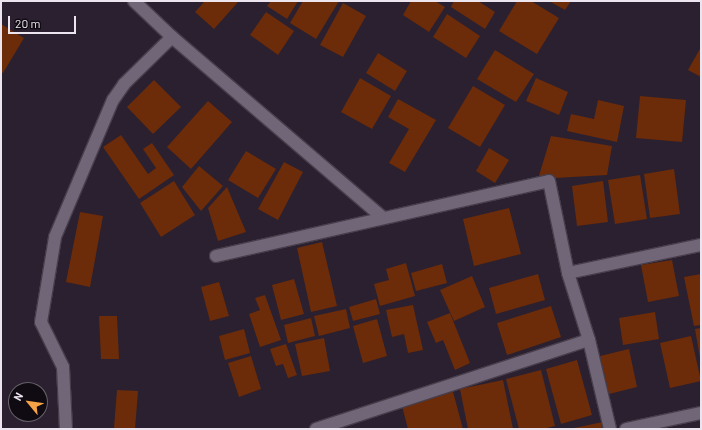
<!DOCTYPE html>
<html>
<head>
<meta charset="utf-8">
<style>
	body { margin:0 }
	#map { position:relative; width:702px; height:430px; overflow:hidden; background:#2a202f; font-family:Barlow,sans-serif }
	div>[style] { position:absolute }
	.building>* { inset:0; background:#6c2b09 }
	.roads { filter:drop-shadow(1px 0 #473e4b) drop-shadow(-1px 0 #473e4b) drop-shadow(0 1px #473e4b) drop-shadow(0 -1px #473e4b) }
	.street>* { height:12px; margin:-6px; padding:0 6px; transform-origin:6px; border-radius:6px; background:#716578 }
	span { translate:-50% -50%; white-space:nowrap; text-align:center; line-height:1.15; -webkit-text-stroke:3px #100b12; paint-order:stroke }
	.frame { position:absolute; inset:0; border:2px solid #ece5f0; pointer-events:none }
	.north { position:absolute; left:8px; top:382px; width:40px; height:40px; box-sizing:border-box; background:#100b12; border:1px solid #68626b; border-radius:50%; rotate:299deg; font-size:11px; font-weight:700; line-height:16px; text-align:center; color:#ece5f0 }
	.north::after { content:''; display:block; margin:auto; width:14px; height:18px; background:#f6a247; clip-path:polygon(50% 0,100% 100%,50% 72%,0 100%) }
	.scale { position:absolute; left:8px; top:16px; width:68px; height:18px; box-sizing:border-box; border:2px solid #ece5f0; border-top:0; padding-left:5px; font-size:12px; line-height:14px; white-space:nowrap; color:#ece5f0; -webkit-text-stroke:3px #100b12; paint-order:stroke }
</style>
</head>
<body>
<div id="map">
	<div class="building">
		<i style="clip-path:polygon(205px 1px,239px 1px,214px 29px,195px 12px)"></i>
		<i style="clip-path:polygon(271px 1px,298px 1px,287px 19px,267px 6px)"></i>
		<i style="clip-path:polygon(303px 1px,339px 1px,316px 39px,290px 23px)"></i>
		<i style="clip-path:polygon(411px 1px,435px 1px,445px 7px,429px 32px,403px 15px)"></i>
		<i style="clip-path:polygon(454px 1px,478px 1px,495px 12px,485px 29px,451px 7px)"></i>
		<i style="clip-path:polygon(517px 1px,531px 1px,559px 18px,537px 54px,499px 31px)"></i>
		<i style="clip-path:polygon(549px 1px,571px 1px,565px 10px)"></i>
		<i style="clip-path:polygon(343px 3px,366px 16px,343px 57px,320px 45px)"></i>
		<i style="clip-path:polygon(266px 12px,294px 31px,278px 55px,250px 35px)"></i>
		<i style="clip-path:polygon(447px 14px,480px 36px,466px 58px,433px 37px)"></i>
		<i style="clip-path:polygon(1px 24px,24px 38px,3px 73px,1px 72px)"></i>
		<i style="clip-path:polygon(701px 47px,701px 77px,688px 70px)"></i>
		<i style="clip-path:polygon(495px 50px,534px 74px,516px 102px,477px 79px)"></i>
		<i style="clip-path:polygon(378px 53px,407px 71px,395px 91px,366px 73px)"></i>
		<i style="clip-path:polygon(360px 78px,391px 96px,372px 129px,341px 112px)"></i>
		<i style="clip-path:polygon(536px 78px,568px 92px,559px 115px,526px 101px)"></i>
		<i style="clip-path:polygon(154px 80px,181px 107px,153px 134px,127px 107px)"></i>
		<i style="clip-path:polygon(473px 86px,505px 105px,480px 147px,448px 128px)"></i>
		<i style="clip-path:polygon(640px 96px,686px 100px,682px 142px,636px 138px)"></i>
		<i style="clip-path:polygon(398px 99px,436px 120px,405px 172px,389px 163px,409px 129px,388px 117px)"></i>
		<i style="clip-path:polygon(598px 100px,624px 106px,617px 142px,567px 131px,571px 114px,594px 119px)"></i>
		<i style="clip-path:polygon(208px 101px,232px 122px,191px 169px,167px 147px)"></i>
		<i style="clip-path:polygon(121px 135px,148px 174px,156px 168px,143px 149px,152px 143px,174px 175px,139px 199px,103px 147px)"></i>
		<i style="clip-path:polygon(551px 136px,612px 146px,607px 175px,538px 179px)"></i>
		<i style="clip-path:polygon(489px 148px,509px 160px,495px 183px,476px 171px)"></i>
		<i style="clip-path:polygon(246px 151px,276px 169px,258px 198px,228px 180px)"></i>
		<i style="clip-path:polygon(284px 162px,303px 172px,278px 220px,258px 209px)"></i>
		<i style="clip-path:polygon(199px 166px,223px 186px,201px 211px,182px 187px)"></i>
		<i style="clip-path:polygon(674px 169px,680px 214px,650px 218px,644px 174px)"></i>
		<i style="clip-path:polygon(640px 175px,647px 219px,615px 224px,608px 180px)"></i>
		<i style="clip-path:polygon(174px 181px,195px 215px,161px 237px,140px 203px)"></i>
		<i style="clip-path:polygon(603px 181px,608px 222px,577px 226px,572px 186px)"></i>
		<i style="clip-path:polygon(227px 187px,246px 232px,218px 241px,208px 208px)"></i>
		<i style="clip-path:polygon(509px 208px,521px 254px,474px 266px,463px 219px)"></i>
		<i style="clip-path:polygon(80px 212px,103px 216px,90px 287px,66px 282px)"></i>
		<i style="clip-path:polygon(322px 242px,337px 306px,311px 312px,297px 248px)"></i>
		<i style="clip-path:polygon(672px 260px,679px 296px,648px 302px,641px 265px)"></i>
		<i style="clip-path:polygon(406px 263px,415px 296px,380px 306px,374px 284px,389px 280px,386px 269px)"></i>
		<i style="clip-path:polygon(442px 264px,447px 283px,416px 291px,411px 273px)"></i>
		<i style="clip-path:polygon(538px 274px,545px 300px,496px 314px,489px 288px)"></i>
		<i style="clip-path:polygon(701px 274px,701px 325px,694px 326px,684px 277px)"></i>
		<i style="clip-path:polygon(472px 276px,485px 307px,454px 321px,440px 290px)"></i>
		<i style="clip-path:polygon(294px 279px,304px 314px,281px 320px,272px 285px)"></i>
		<i style="clip-path:polygon(219px 282px,229px 316px,210px 321px,201px 287px)"></i>
		<i style="clip-path:polygon(265px 295px,281px 340px,260px 347px,249px 314px,260px 310px,255px 298px)"></i>
		<i style="clip-path:polygon(376px 299px,380px 314px,353px 321px,349px 307px)"></i>
		<i style="clip-path:polygon(413px 305px,423px 350px,408px 353px,404px 334px,392px 337px,386px 310px)"></i>
		<i style="clip-path:polygon(551px 306px,561px 337px,507px 355px,497px 323px)"></i>
		<i style="clip-path:polygon(346px 309px,350px 328px,319px 336px,314px 316px)"></i>
		<i style="clip-path:polygon(655px 312px,659px 339px,623px 345px,619px 318px)"></i>
		<i style="clip-path:polygon(450px 313px,470px 363px,455px 370px,443px 340px,436px 343px,427px 322px)"></i>
		<i style="clip-path:polygon(99px 316px,117px 316px,119px 359px,101px 359px)"></i>
		<i style="clip-path:polygon(311px 318px,315px 336px,288px 343px,284px 325px)"></i>
		<i style="clip-path:polygon(377px 319px,387px 356px,363px 363px,353px 326px)"></i>
		<i style="clip-path:polygon(701px 328px,701px 358px,700px 358px,695px 329px)"></i>
		<i style="clip-path:polygon(244px 329px,250px 353px,225px 360px,219px 336px)"></i>
		<i style="clip-path:polygon(691px 336px,701px 381px,670px 388px,660px 343px)"></i>
		<i style="clip-path:polygon(324px 338px,330px 371px,302px 376px,295px 344px)"></i>
		<i style="clip-path:polygon(286px 344px,297px 375px,288px 378px,283px 364px,276px 366px,270px 349px)"></i>
		<i style="clip-path:polygon(629px 349px,637px 387px,609px 394px,600px 356px)"></i>
		<i style="clip-path:polygon(251px 356px,261px 389px,239px 397px,228px 363px)"></i>
		<i style="clip-path:polygon(577px 360px,592px 415px,561px 424px,546px 369px)"></i>
		<i style="clip-path:polygon(541px 370px,555px 426px,543px 429px,519px 429px,506px 379px)"></i>
		<i style="clip-path:polygon(503px 380px,513px 429px,468px 429px,460px 389px)"></i>
		<i style="clip-path:polygon(117px 390px,138px 391px,135px 429px,114px 428px)"></i>
		<i style="clip-path:polygon(453px 392px,463px 429px,408px 429px,402px 406px)"></i>
		<i style="clip-path:polygon(603px 422px,605px 429px,574px 429px,574px 428px)"></i>
	</div>
	<div class="roads">
		<div class="street">
			<i style="left:134px;top:1px;width:52px;rotate:43.5deg"></i>
			<i style="left:172px;top:37px;width:277px;rotate:40.6deg"></i>
			<i style="left:216px;top:256px;width:341px;rotate:-12.7deg"></i>
			<i style="left:549px;top:181px;width:94px;rotate:78.3deg"></i>
			<i style="left:589px;top:340px;width:91px;rotate:76.7deg"></i>
			<i style="left:66px;top:429px;width:62px;rotate:-92.8deg"></i>
			<i style="left:63px;top:367px;width:50px;rotate:-116.1deg"></i>
			<i style="left:41px;top:322px;width:86px;rotate:-80.6deg"></i>
			<i style="left:55px;top:237px;width:149px;rotate:-67.1deg"></i>
			<i style="left:113px;top:100px;width:19px;rotate:-55deg"></i>
			<i style="left:124px;top:84px;width:67px;rotate:-44.4deg"></i>
			<i style="left:316px;top:429px;width:287px;rotate:-18.1deg"></i>
			<i style="left:589px;top:340px;width:70px;rotate:-107.4deg"></i>
			<i style="left:568px;top:273px;width:136px;rotate:-11.9deg"></i>
			<i style="left:626px;top:429px;width:77px;rotate:-12deg"></i>
		</div>
	</div>
	<div class="frame"></div>
	<div class="north">N</div>
	<div class="scale">20 m</div>
</div>
</body>
</html>
